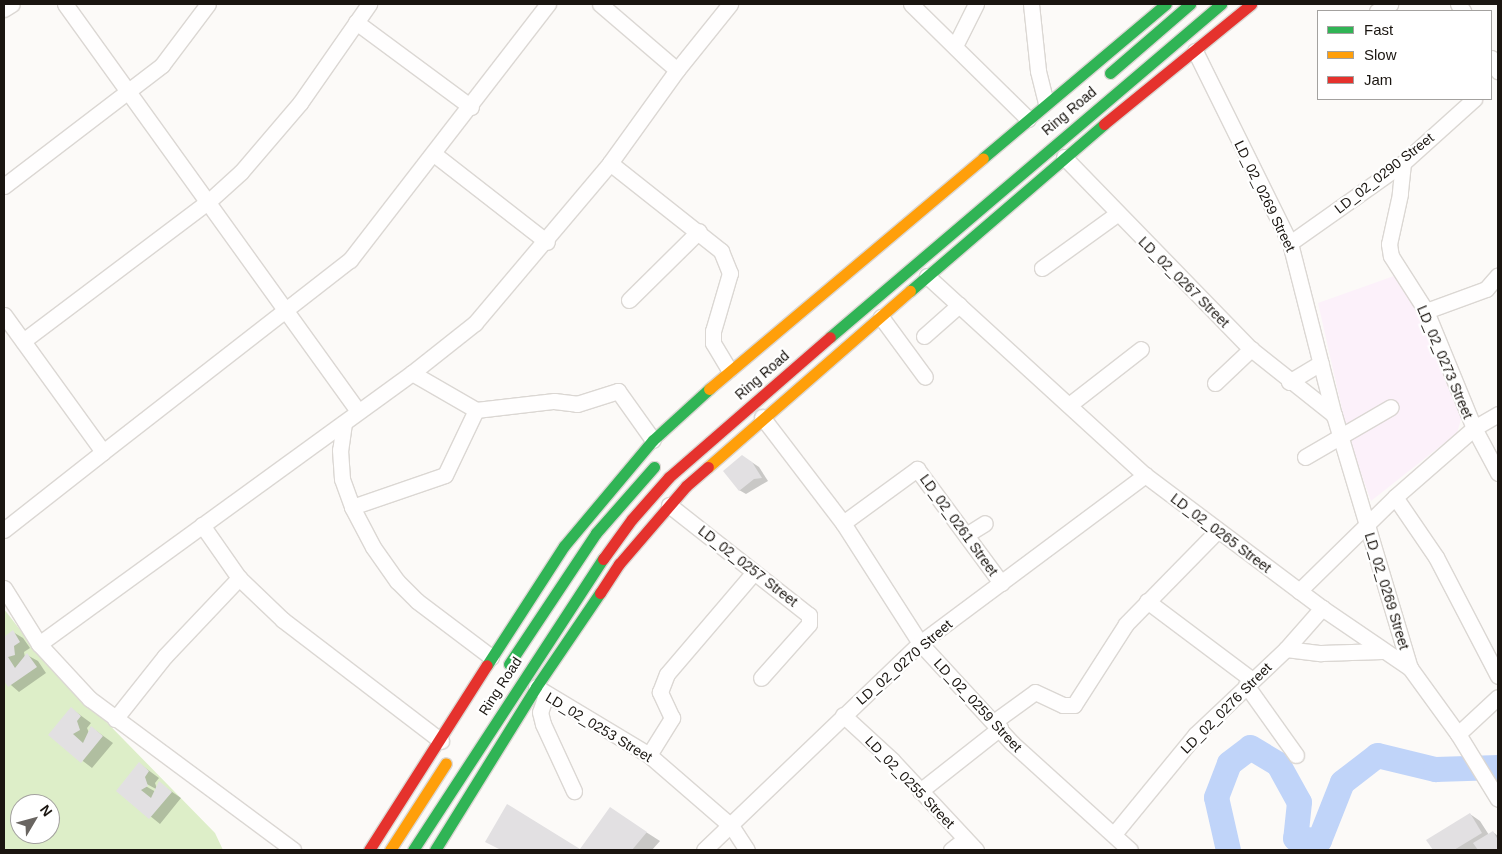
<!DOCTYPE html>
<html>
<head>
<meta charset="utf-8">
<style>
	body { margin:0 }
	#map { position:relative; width:1502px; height:854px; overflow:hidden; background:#fcfaf8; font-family:Arial,sans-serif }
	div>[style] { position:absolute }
	.medical>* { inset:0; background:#fcf1fa }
	.green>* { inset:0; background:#ddeec8 }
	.shadow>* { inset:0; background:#0003 }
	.river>* { height:25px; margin:-12.5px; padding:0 12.5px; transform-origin:12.5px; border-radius:12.5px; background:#c0d4f9 }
	.building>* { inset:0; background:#e2e0e2 }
	.roads { filter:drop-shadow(1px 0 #dbd7d3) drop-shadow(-1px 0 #dbd7d3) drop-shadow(0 1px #dbd7d3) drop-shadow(0 -1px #dbd7d3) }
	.street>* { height:15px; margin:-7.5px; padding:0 7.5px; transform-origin:7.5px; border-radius:7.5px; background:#fffefe }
	.fast>* { height:11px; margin:-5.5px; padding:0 5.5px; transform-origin:5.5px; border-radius:5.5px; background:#30b455 }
	.slow>* { height:11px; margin:-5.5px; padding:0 5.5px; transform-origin:5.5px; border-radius:5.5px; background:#ff9f0a }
	.jam>* { height:11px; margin:-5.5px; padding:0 5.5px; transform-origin:5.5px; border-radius:5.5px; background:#e5322d }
	span { translate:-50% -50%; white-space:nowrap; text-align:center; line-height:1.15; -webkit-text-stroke:4.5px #fff; paint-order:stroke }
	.street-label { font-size:14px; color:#1a1510 }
	.frame { position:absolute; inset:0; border:5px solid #1a1510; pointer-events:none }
	.legend { position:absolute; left:1317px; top:10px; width:175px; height:90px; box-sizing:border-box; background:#fff; border:1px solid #a3a19f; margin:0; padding:6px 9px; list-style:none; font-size:15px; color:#1a1510 }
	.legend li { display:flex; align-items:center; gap:10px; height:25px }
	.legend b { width:25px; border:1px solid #a3a19f }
	.north { position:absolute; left:10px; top:794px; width:50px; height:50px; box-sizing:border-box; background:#fff; border:1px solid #a3a19f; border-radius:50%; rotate:53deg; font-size:14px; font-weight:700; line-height:20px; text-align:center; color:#1a1510 }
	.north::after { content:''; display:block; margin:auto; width:18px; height:22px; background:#696561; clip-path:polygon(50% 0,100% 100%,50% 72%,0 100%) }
</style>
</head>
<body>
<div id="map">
	<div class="medical">
		<i style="clip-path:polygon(1394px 276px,1407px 285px,1421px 303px,1462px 416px,1457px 433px,1371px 501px,1349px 440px,1318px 303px)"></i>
	</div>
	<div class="green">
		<i style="clip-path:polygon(evenodd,4px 609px,35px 649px,215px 833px,223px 850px,4px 850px,4px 609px,20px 804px,50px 804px,50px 834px,20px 834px,20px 804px)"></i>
	</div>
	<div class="shadow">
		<i style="clip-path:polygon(750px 461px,759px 467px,768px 481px,746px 494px,739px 490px)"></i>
		<i style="clip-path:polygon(13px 632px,23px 638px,30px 648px,24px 652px,25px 658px,27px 655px,38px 661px,46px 673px,19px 692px,4px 679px,4px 638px)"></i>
		<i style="clip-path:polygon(72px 709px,91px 723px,87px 728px,89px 733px,91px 727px,113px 743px,92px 768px,49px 735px)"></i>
		<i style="clip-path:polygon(evenodd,140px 764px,159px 778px,155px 783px,157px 789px,159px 783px,181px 798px,160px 824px,118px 790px,140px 764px,143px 782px,156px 789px,156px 792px,142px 784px,143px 782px)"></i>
		<i style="clip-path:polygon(610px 809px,660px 841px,652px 850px,503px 850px,487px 841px,522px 814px,580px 850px)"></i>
		<i style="clip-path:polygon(1470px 814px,1480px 821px,1489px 835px,1493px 832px,1498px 836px,1498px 850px,1434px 850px,1428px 840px)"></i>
	</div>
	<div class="river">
		<i style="left:1228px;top:850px;width:54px;rotate:-102.8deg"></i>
		<i style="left:1216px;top:797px;width:36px;rotate:-69deg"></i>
		<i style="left:1229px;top:763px;width:26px;rotate:-37deg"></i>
		<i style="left:1250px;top:747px;width:33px;rotate:31deg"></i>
		<i style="left:1278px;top:764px;width:43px;rotate:61.1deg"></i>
		<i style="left:1299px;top:802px;width:36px;rotate:96deg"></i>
		<i style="left:1295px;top:838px;width:24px;rotate:5deg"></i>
		<i style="left:1319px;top:840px;width:62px;rotate:-68.4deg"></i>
		<i style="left:1342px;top:782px;width:44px;rotate:-37.6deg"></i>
		<i style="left:1377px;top:755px;width:60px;rotate:13.6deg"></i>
		<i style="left:1435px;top:769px;width:63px;rotate:-1.8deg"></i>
	</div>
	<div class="building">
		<i style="clip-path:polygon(742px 455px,752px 462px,762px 478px,754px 479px,739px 491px,723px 471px)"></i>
		<i style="clip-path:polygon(13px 630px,20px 642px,14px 646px,15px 655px,8px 657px,15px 668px,27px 653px,37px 667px,8px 687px,4px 681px,4px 637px)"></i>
		<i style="clip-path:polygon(71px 707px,81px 716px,77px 721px,80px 730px,73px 734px,83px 743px,91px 726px,103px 736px,81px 763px,48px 735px)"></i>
		<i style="clip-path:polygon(139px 762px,149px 771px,145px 777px,148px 786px,141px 790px,151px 798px,159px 781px,172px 792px,149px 819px,116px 791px)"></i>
		<i style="clip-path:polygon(507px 804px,580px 849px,610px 807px,647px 832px,632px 850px,501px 850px,485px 842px)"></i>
		<i style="clip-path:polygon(1470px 813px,1482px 833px,1454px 850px,1433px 850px,1426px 840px)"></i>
		<i style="clip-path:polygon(1493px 831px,1498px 840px,1498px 850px,1478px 850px,1473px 843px)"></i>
	</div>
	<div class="roads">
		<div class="street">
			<i style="left:65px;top:4px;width:501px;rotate:54.25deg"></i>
			<i style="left:600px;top:4px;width:101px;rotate:40.6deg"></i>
			<i style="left:911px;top:4px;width:164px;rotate:44.5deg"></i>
			<i style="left:1031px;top:4px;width:67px;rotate:84deg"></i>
			<i style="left:1038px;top:71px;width:32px;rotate:76deg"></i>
			<i style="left:1458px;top:4px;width:9px;rotate:54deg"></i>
			<i style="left:4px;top:9px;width:9px;rotate:-32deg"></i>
			<i style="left:1377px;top:11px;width:15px;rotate:-28deg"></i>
			<i style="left:356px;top:22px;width:143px;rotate:36.5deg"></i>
			<i style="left:955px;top:46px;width:47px;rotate:-63.4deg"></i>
			<i style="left:1195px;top:51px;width:214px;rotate:63.7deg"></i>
			<i style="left:1290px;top:243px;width:178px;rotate:75.7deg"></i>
			<i style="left:1334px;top:415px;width:264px;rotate:73.3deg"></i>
			<i style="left:1410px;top:668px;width:82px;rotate:54deg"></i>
			<i style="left:1458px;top:734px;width:76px;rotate:58.4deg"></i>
			<i style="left:1491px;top:58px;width:15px;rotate:62deg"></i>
			<i style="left:434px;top:154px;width:143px;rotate:37.9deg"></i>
			<i style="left:1064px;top:157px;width:268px;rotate:45.8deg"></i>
			<i style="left:1251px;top:349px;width:106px;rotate:38.5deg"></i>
			<i style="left:610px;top:163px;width:142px;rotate:38.4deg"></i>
			<i style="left:721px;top:251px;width:24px;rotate:68deg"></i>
			<i style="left:730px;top:273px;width:60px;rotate:106.3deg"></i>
			<i style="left:713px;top:331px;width:12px;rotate:90deg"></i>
			<i style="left:713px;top:343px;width:31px;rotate:59deg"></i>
			<i style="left:1403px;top:163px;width:31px;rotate:96deg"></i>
			<i style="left:1400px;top:194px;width:51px;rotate:102.4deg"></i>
			<i style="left:1389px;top:244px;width:12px;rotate:81deg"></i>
			<i style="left:1391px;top:256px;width:65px;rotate:57.5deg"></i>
			<i style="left:1426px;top:311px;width:126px;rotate:67.7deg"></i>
			<i style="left:1474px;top:428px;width:51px;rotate:61.9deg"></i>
			<i style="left:4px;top:186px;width:199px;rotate:-37.4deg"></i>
			<i style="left:162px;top:65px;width:76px;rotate:-53deg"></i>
			<i style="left:1290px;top:243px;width:138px;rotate:-35.3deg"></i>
			<i style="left:1403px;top:163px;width:96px;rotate:-42deg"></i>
			<i style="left:1042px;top:268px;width:92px;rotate:-35.8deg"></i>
			<i style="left:927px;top:276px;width:295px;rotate:42.4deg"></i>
			<i style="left:1145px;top:475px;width:221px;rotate:36.9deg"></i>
			<i style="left:1322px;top:608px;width:107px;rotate:34.3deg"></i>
			<i style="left:629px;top:300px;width:98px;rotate:-44.6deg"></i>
			<i style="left:1426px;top:311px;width:64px;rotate:-20.1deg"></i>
			<i style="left:1486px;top:289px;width:18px;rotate:-49deg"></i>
			<i style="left:4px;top:315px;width:169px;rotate:54.1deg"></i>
			<i style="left:103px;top:452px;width:126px;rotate:141.8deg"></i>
			<i style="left:881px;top:317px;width:74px;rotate:53.7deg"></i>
			<i style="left:924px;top:336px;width:47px;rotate:-41.5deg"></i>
			<i style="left:23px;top:341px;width:233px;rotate:-37deg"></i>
			<i style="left:209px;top:201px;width:43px;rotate:-42.2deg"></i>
			<i style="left:241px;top:172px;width:91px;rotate:-49.5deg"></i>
			<i style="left:300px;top:103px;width:121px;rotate:-55.1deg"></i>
			<i style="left:412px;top:373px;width:74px;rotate:30deg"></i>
			<i style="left:476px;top:410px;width:79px;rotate:-6.6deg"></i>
			<i style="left:554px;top:401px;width:23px;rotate:7deg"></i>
			<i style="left:577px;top:404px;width:43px;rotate:-17.6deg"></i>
			<i style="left:618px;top:391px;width:60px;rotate:54.5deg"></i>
			<i style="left:1289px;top:382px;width:37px;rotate:-31deg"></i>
			<i style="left:1215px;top:383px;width:50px;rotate:-43.4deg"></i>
			<i style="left:1069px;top:405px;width:91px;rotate:-37.9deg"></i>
			<i style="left:762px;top:417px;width:133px;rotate:52.6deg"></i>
			<i style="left:843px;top:523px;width:143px;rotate:57.3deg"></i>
			<i style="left:920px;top:643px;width:136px;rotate:47.4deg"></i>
			<i style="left:1012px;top:743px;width:159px;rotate:42.2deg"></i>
			<i style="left:344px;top:423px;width:27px;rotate:98deg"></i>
			<i style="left:340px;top:450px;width:29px;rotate:86deg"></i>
			<i style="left:342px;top:479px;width:30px;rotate:70deg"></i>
			<i style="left:352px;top:507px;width:45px;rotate:62.3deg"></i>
			<i style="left:373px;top:547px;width:42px;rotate:54.8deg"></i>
			<i style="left:397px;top:581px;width:28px;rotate:45deg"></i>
			<i style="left:417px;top:601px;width:93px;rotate:37.1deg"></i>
			<i style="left:103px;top:452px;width:313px;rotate:-37.9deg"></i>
			<i style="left:350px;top:260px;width:324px;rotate:-52.3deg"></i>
			<i style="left:1305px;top:457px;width:99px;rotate:-30.2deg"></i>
			<i style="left:1395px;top:497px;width:73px;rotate:55.7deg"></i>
			<i style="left:1436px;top:557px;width:134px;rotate:62.5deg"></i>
			<i style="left:669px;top:505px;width:178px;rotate:38.2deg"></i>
			<i style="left:809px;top:615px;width:9px;rotate:90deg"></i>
			<i style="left:809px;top:624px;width:72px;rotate:131.6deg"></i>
			<i style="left:352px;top:507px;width:98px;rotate:-19deg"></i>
			<i style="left:445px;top:475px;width:72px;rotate:-64.5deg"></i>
			<i style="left:843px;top:523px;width:92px;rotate:-36.1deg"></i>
			<i style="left:917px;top:469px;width:142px;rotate:53.6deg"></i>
			<i style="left:202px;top:525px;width:65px;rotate:55.1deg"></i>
			<i style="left:239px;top:578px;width:61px;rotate:43.7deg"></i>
			<i style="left:283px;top:620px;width:199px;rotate:37.4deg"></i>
			<i style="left:966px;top:535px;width:22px;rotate:-32deg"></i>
			<i style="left:4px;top:588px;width:66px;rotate:58deg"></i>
			<i style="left:39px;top:644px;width:75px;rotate:47.2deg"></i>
			<i style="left:90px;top:699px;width:253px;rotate:36.6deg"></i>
			<i style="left:1299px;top:591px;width:134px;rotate:-44.4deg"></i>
			<i style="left:1395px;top:497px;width:105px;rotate:-41.1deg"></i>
			<i style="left:1474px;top:428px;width:28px;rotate:-30deg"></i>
			<i style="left:1147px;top:601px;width:130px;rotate:36.9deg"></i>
			<i style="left:39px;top:644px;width:461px;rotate:-36deg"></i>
			<i style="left:412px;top:373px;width:80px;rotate:-38.4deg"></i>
			<i style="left:475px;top:323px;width:209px;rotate:-49.8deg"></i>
			<i style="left:610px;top:163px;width:115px;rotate:-54.2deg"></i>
			<i style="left:677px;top:70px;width:85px;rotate:-51.2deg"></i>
			<i style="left:1286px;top:649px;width:35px;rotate:7deg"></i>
			<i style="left:1321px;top:653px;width:61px;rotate:-1.9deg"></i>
			<i style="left:1246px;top:685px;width:86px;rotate:54.5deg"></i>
			<i style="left:536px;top:687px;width:132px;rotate:31deg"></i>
			<i style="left:649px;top:755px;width:110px;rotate:40.9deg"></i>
			<i style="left:732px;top:827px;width:27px;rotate:57deg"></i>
			<i style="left:546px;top:695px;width:18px;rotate:109deg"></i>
			<i style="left:540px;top:712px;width:12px;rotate:76deg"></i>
			<i style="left:543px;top:724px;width:74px;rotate:65.2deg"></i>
			<i style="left:843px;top:715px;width:67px;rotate:42.6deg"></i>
			<i style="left:892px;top:760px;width:123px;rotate:47deg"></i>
			<i style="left:115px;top:719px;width:80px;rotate:-51.6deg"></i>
			<i style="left:165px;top:656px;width:108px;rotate:-46.5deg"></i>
			<i style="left:995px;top:721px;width:49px;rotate:-35.9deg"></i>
			<i style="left:1035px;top:692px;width:31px;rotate:25deg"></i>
			<i style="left:1063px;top:705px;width:11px"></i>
			<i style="left:1074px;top:705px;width:96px;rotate:-57.3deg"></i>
			<i style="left:1126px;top:624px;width:130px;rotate:-45.6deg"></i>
			<i style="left:1458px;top:734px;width:54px;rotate:-42.8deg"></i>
			<i style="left:649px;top:755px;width:44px;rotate:-58.1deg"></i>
			<i style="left:672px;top:718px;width:29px;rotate:-115deg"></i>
			<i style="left:660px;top:692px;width:19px;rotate:-69deg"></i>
			<i style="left:667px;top:674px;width:134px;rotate:-49.5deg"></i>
			<i style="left:920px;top:791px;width:102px;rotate:-38.2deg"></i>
			<i style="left:1114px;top:834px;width:128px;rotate:-50.7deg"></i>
			<i style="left:1195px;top:735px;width:125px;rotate:-43.4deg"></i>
			<i style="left:1286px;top:649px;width:55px;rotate:-48.7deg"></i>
			<i style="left:704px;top:850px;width:299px;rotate:-43.8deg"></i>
			<i style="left:920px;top:643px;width:281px;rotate:-36.7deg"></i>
			<i style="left:951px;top:850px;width:16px;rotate:-38deg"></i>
		</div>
		<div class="fast">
			<i style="left:1110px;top:73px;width:106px;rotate:-40.8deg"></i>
			<i style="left:983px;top:158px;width:239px;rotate:-40.1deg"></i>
			<i style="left:910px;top:291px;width:256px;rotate:-40.7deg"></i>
			<i style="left:830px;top:337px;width:514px;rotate:-40.42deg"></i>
			<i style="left:509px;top:664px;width:157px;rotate:-56.4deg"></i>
			<i style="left:596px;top:533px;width:88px;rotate:-48.7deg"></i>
			<i style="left:487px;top:665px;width:142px;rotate:-57.1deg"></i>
			<i style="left:564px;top:546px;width:138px;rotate:-50deg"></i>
			<i style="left:653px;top:440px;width:76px;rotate:-42.3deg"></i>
			<i style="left:413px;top:850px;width:348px;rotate:-56.9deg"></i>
			<i style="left:435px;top:850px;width:192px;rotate:-58.2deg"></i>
			<i style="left:536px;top:687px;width:114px;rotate:-55.8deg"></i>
		</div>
		<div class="slow">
			<i style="left:709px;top:389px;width:358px;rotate:-40.1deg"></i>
			<i style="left:708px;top:467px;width:268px;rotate:-41.1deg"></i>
			<i style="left:390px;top:850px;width:103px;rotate:-57.2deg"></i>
		</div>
		<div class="jam">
			<i style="left:1104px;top:124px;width:190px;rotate:-39.2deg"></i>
			<i style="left:603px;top:559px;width:49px;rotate:-54.1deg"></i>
			<i style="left:632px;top:519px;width:56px;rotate:-48.6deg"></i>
			<i style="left:669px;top:477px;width:213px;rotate:-41deg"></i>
			<i style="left:600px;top:593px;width:35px;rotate:-57deg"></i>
			<i style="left:619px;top:564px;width:103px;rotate:-49.3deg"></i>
			<i style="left:686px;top:486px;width:29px;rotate:-41deg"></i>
			<i style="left:369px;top:850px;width:219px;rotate:-57.5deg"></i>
		</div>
	</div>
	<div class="street-label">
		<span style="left:1069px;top:111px;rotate:-40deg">Ring Road</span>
		<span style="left:1384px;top:173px;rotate:-38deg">LD_02_0290 Street</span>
		<span style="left:1265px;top:196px;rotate:64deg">LD_02_0269 Street</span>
		<span style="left:1184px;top:282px;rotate:45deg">LD_02_0267 Street</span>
		<span style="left:1445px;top:362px;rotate:67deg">LD_02_0273 Street</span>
		<span style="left:762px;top:375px;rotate:-41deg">Ring Road</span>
		<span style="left:959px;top:525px;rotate:54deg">LD_02_0261 Street</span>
		<span style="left:1221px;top:533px;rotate:37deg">LD_02_0265 Street</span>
		<span style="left:748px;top:566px;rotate:38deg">LD_02_0257 Street</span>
		<span style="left:1387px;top:591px;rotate:73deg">LD_02_0269 Street</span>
		<span style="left:904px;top:662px;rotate:-41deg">LD_02_0270 Street</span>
		<span style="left:500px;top:686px;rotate:-57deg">Ring Road</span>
		<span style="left:978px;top:705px;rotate:47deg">LD_02_0259 Street</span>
		<span style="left:1226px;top:708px;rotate:-45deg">LD_02_0276 Street</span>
		<span style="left:599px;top:727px;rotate:31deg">LD_02_0253 Street</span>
		<span style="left:910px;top:782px;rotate:46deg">LD_02_0255 Street</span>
	</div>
	<div class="frame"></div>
	<ul class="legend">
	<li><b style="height:6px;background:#30b455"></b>Fast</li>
	<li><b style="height:6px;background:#ff9f0a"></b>Slow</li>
	<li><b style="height:6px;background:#e5322d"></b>Jam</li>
	</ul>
	<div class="north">N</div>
</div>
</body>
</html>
